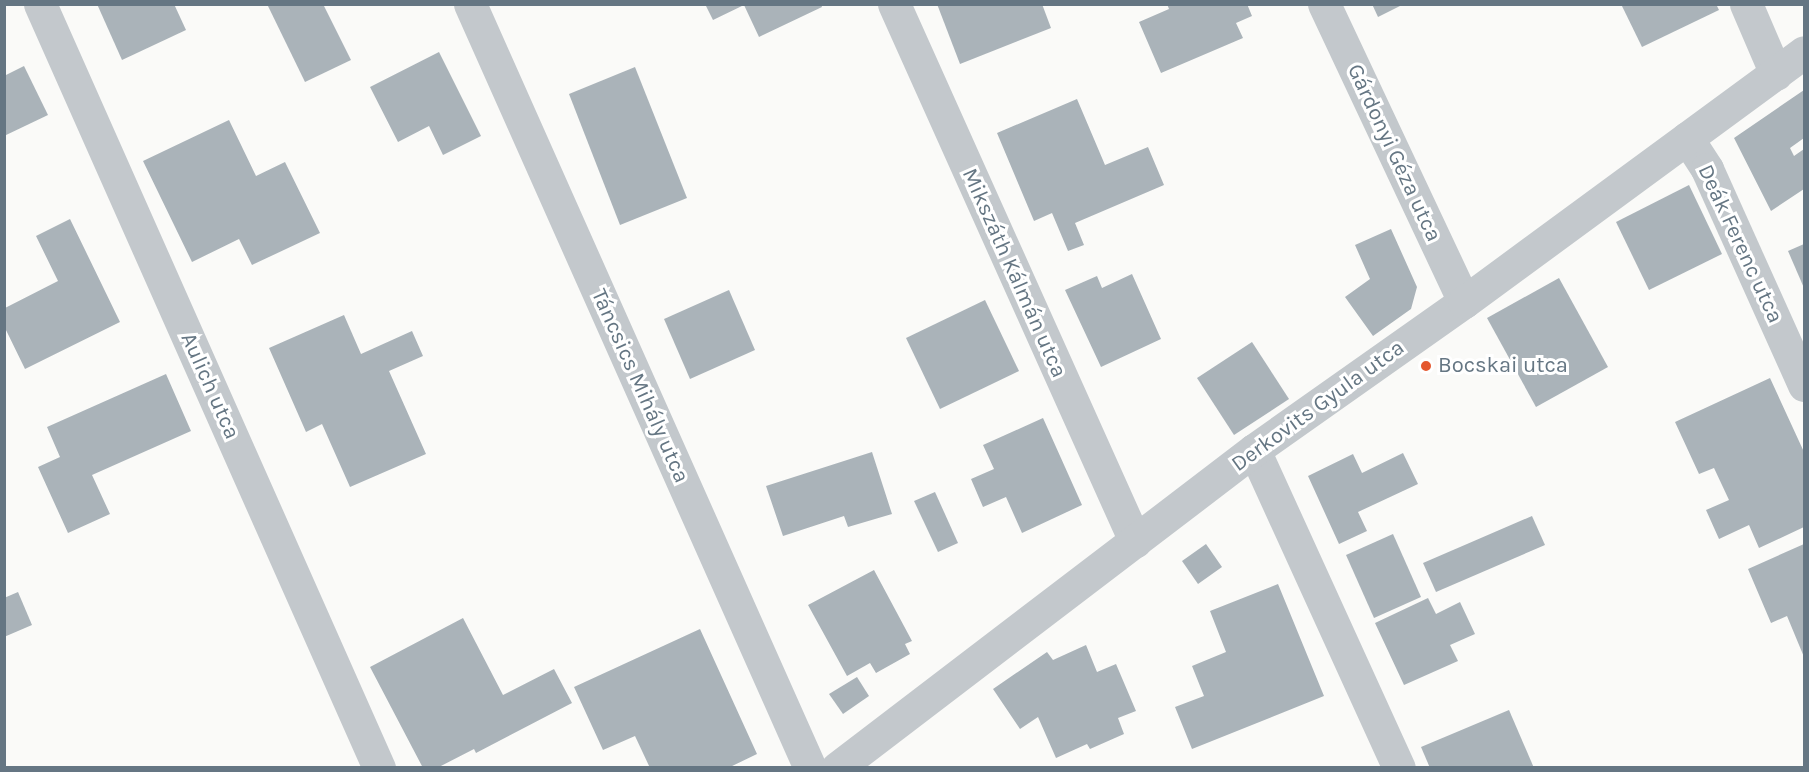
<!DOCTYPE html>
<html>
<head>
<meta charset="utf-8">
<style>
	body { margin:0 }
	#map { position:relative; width:1809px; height:772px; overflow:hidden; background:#fafaf8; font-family:Karla,sans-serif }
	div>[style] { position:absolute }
	.building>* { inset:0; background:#aab3b9 }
	.street>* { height:33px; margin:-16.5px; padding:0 16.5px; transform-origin:16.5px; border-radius:16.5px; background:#c3c8cc }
	.dots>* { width:16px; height:16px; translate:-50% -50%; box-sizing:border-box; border:3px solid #fff; border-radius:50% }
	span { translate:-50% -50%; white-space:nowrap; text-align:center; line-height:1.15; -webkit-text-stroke:6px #fff; paint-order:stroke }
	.street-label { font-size:22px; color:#657683 }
	.poi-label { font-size:22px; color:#657683 }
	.left { translate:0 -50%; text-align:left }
	.frame { position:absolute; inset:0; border:6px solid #657683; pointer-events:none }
</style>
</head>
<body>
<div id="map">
	<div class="building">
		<i style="clip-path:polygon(97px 4px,174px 4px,186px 30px,122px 60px)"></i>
		<i style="clip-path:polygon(267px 4px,323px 4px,351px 60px,305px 82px)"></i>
		<i style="clip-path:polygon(705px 4px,821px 4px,822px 7px,759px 37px,744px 5px,713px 20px)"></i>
		<i style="clip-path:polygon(937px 4px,1042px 4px,1051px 28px,960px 64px)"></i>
		<i style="clip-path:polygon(1167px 4px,1247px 4px,1252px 16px,1236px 23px,1243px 38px,1161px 73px,1139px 22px,1169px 9px)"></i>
		<i style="clip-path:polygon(1372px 4px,1404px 4px,1378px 17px)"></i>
		<i style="clip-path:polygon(1621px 4px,1716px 4px,1719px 10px,1642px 47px)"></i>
		<i style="clip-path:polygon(439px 52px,481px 136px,443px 155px,429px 126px,398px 142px,370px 87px)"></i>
		<i style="clip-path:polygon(24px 66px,48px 115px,4px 136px,4px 76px)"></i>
		<i style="clip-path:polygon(635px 67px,687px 198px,620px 225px,569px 94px)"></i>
		<i style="clip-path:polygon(1804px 90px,1804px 138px,1790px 148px,1794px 156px,1804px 149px,1804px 189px,1771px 211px,1734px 138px)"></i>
		<i style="clip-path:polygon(1077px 99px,1105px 165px,1148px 147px,1164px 185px,1075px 223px,1084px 245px,1068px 251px,1052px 213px,1034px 221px,997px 133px)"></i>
		<i style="clip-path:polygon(229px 120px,256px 176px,285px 162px,320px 233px,252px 265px,239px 239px,192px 262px,143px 161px)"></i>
		<i style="clip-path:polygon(1689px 185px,1722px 254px,1649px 290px,1616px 222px)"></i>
		<i style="clip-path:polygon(70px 219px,120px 322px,25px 369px,5px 328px,5px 308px,58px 281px,36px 236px)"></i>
		<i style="clip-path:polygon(1391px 229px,1417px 287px,1411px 309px,1373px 336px,1345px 297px,1370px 279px,1355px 245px)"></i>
		<i style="clip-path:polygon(1804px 244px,1804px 288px,1788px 251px)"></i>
		<i style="clip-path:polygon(1132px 274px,1161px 339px,1101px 367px,1065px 290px,1097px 276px,1102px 288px)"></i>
		<i style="clip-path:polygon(1559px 278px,1608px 367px,1536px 407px,1487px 318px)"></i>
		<i style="clip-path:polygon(729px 290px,755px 350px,690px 379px,664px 319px)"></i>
		<i style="clip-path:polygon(985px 300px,1019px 371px,940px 409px,906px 338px)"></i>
		<i style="clip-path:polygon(344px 315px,361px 354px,412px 331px,423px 356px,389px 371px,426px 454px,350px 487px,322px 424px,306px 432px,269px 348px)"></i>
		<i style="clip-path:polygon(1252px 342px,1289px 399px,1234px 435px,1197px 378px)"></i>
		<i style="clip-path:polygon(166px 374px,191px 431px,92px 475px,110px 514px,68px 533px,38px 467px,60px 457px,47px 427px)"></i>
		<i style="clip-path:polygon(1770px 378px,1804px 452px,1804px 527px,1759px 548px,1749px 525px,1719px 539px,1706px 510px,1729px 500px,1714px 468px,1699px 474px,1675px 422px)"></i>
		<i style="clip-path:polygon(1043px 418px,1082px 505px,1022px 533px,1006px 497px,983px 507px,971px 479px,994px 469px,983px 445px)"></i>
		<i style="clip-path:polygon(872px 452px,892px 514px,848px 527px,844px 516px,783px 536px,766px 486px)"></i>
		<i style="clip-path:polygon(1403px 453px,1418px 484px,1358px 512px,1367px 531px,1339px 544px,1308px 476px,1353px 454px,1362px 473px)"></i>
		<i style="clip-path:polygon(935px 492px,958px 543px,938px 552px,914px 501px)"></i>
		<i style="clip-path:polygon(1532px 516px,1545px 545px,1436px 592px,1423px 563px)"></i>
		<i style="clip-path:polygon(1393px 534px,1421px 597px,1374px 618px,1346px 555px)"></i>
		<i style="clip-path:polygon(1206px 544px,1222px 567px,1198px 584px,1182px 561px)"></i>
		<i style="clip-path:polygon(1804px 544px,1804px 657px,1787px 616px,1771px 623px,1748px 569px)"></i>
		<i style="clip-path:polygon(874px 570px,912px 641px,905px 644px,910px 654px,876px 673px,870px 663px,847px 676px,808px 605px)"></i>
		<i style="clip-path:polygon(1278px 584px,1324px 696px,1192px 749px,1175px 707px,1204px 696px,1192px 666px,1226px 652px,1210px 611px)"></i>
		<i style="clip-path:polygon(18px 592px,32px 625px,4px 637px,4px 598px)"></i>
		<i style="clip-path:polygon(1428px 598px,1436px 614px,1460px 602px,1475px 634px,1450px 645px,1458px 661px,1404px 685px,1375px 623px)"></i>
		<i style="clip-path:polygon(463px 618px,503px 695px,554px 669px,572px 703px,476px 753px,474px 749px,437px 768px,423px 768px,370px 667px)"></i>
		<i style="clip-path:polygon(700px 629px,757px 754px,728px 768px,650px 768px,635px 736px,603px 750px,574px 687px)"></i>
		<i style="clip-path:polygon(1086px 645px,1097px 672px,1116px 664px,1136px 711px,1118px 718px,1124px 734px,1090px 749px,1087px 744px,1056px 758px,1038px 717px,1020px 729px,993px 689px,1047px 652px,1053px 660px)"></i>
		<i style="clip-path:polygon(857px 677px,869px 696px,843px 714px,829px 694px)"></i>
		<i style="clip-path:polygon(1509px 710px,1534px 768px,1430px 768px,1421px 747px)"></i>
	</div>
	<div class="street">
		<i style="left:40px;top:4px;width:836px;rotate:66.07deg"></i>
		<i style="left:470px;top:4px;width:836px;rotate:66.01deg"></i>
		<i style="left:894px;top:4px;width:589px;rotate:65.83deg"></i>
		<i style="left:1324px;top:4px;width:329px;rotate:64.8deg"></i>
		<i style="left:1746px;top:4px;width:76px;rotate:66.8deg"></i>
		<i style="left:1687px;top:138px;width:37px;rotate:57deg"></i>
		<i style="left:1707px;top:169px;width:237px;rotate:65.8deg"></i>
		<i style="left:1254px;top:450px;width:349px;rotate:65.5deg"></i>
		<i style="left:837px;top:768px;width:524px;rotate:-37.33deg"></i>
		<i style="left:1254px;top:450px;width:257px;rotate:-35.2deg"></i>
		<i style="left:1464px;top:302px;width:422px;rotate:-36.3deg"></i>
	</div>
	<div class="dots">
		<i style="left:1426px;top:366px;background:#e4572e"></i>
	</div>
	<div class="street-label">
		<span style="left:1394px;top:153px;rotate:65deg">Gárdonyi Géza utca</span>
		<span style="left:1740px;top:244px;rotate:65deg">Deák Ferenc utca</span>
		<span style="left:1014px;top:273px;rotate:66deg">Mikszáth Kálmán utca</span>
		<span style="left:210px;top:386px;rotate:66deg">Aulich utca</span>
		<span style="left:640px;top:386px;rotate:66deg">Táncsics Mihály utca</span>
		<span style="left:1318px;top:406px;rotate:-36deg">Derkovits Gyula utca</span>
	</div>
	<div class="poi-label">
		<span class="left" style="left:1438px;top:366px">Bocskai utca</span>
	</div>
	<div class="frame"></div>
</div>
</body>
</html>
